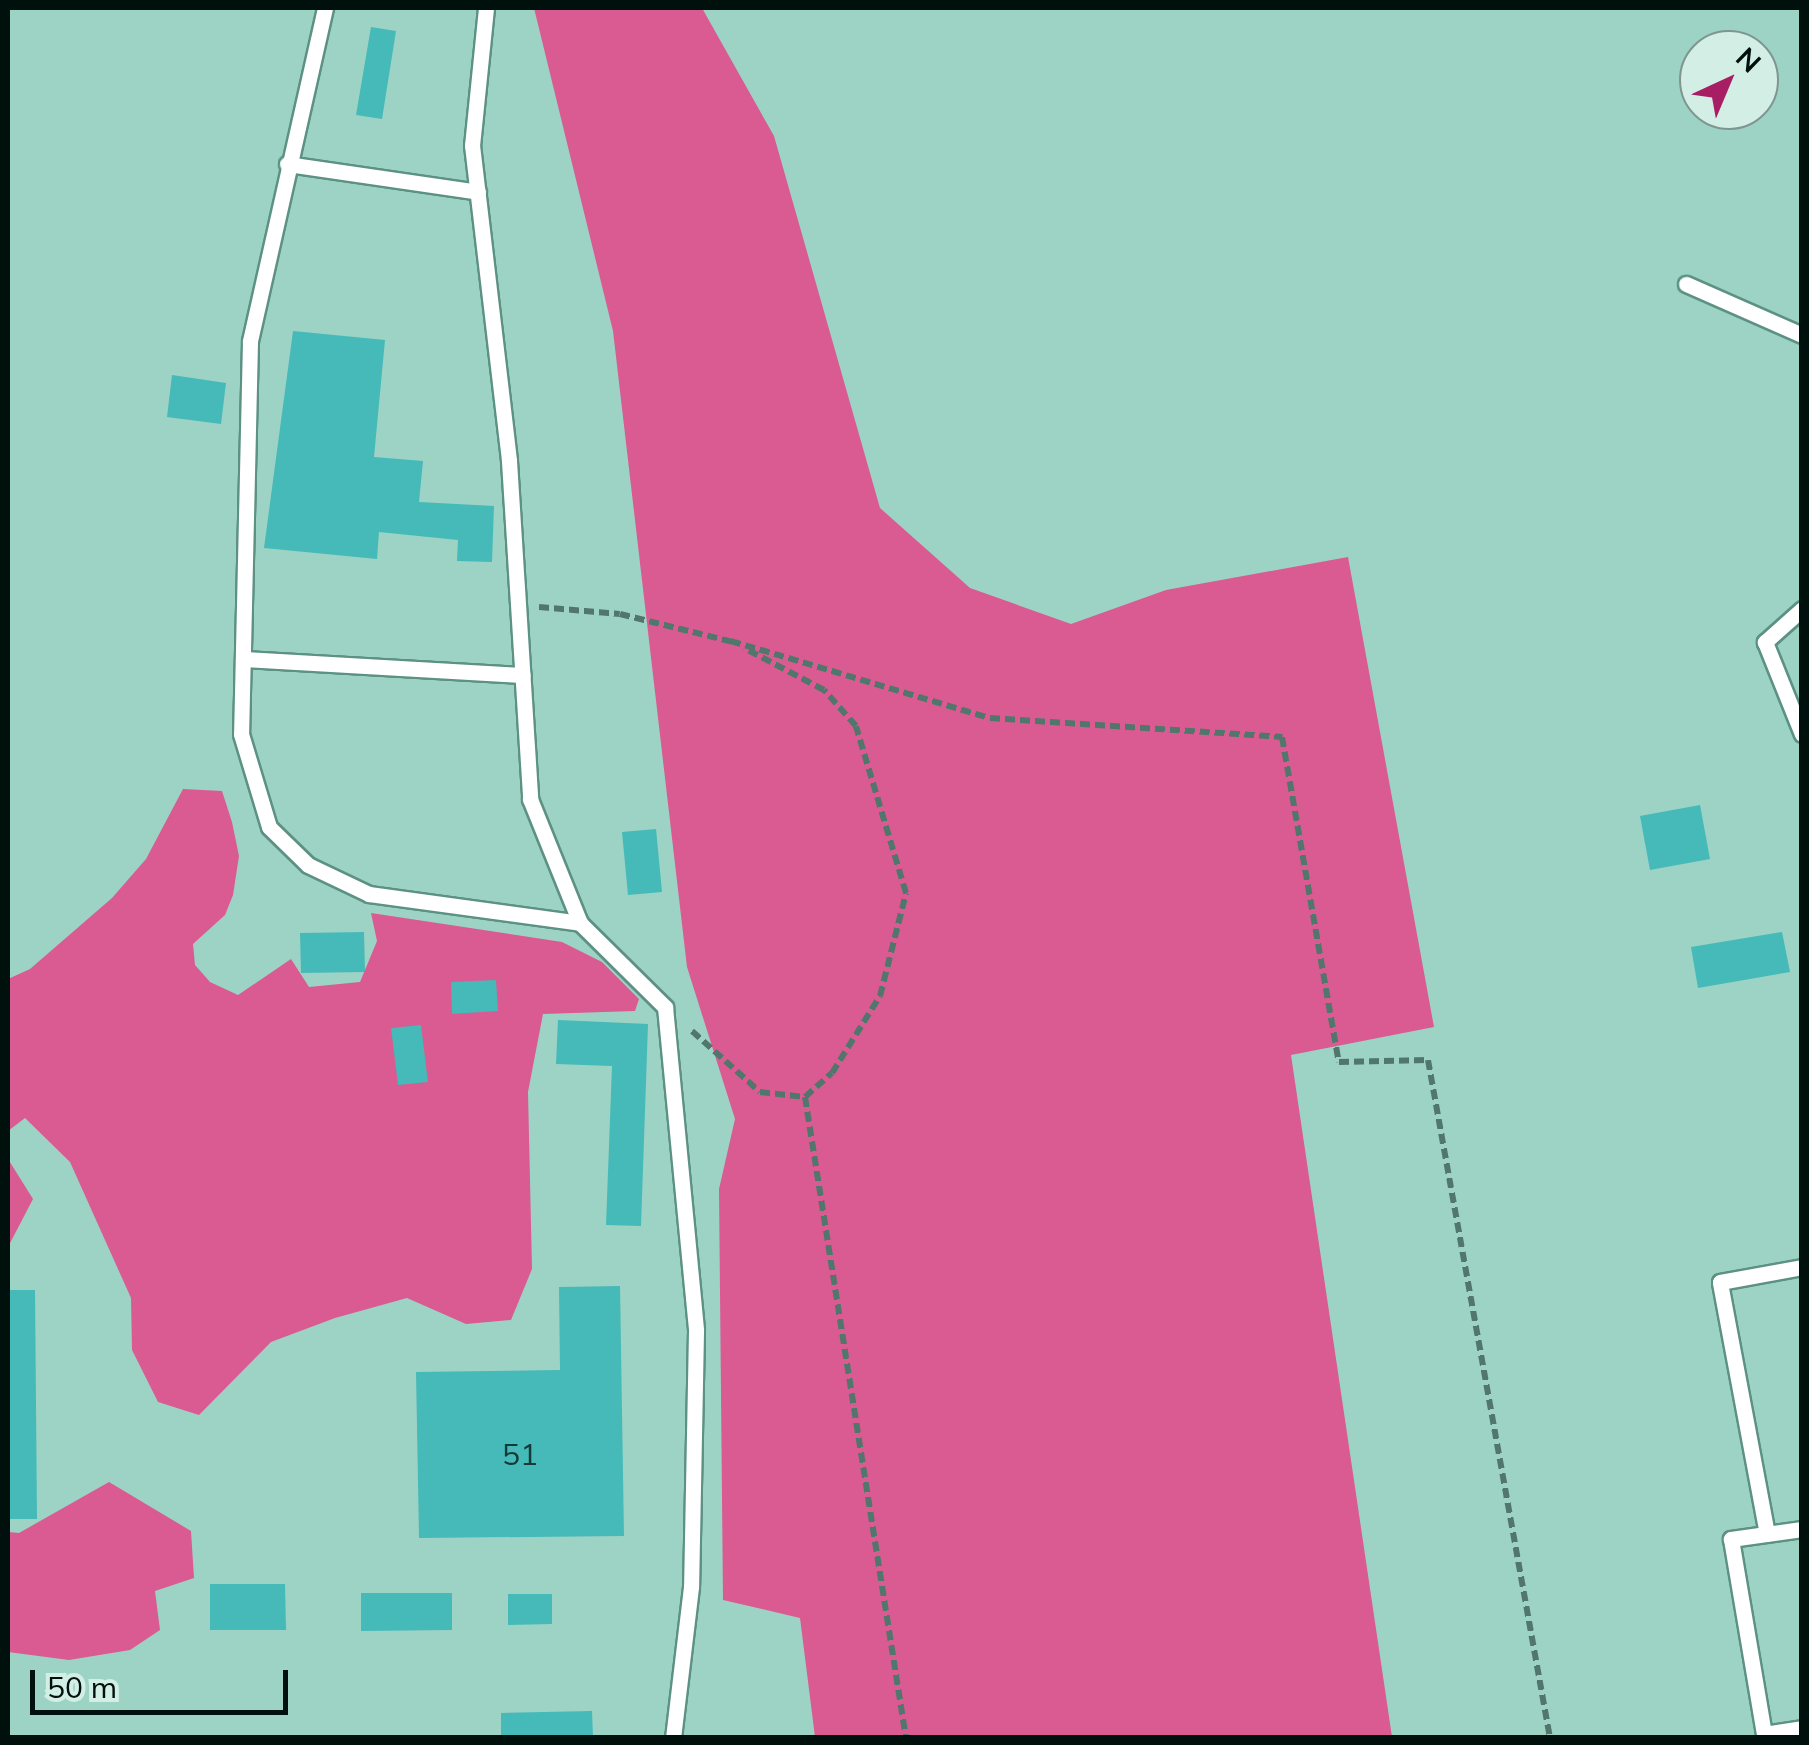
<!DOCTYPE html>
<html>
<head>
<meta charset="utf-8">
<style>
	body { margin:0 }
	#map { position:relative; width:1809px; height:1745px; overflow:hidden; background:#9dd3c4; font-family:Mulish,sans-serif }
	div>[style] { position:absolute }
	.forest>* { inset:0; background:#da5a92 }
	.building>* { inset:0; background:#46b9b9 }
	.path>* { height:6px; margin-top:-3px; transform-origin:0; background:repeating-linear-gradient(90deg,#51766c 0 10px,transparent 0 15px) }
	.roads { filter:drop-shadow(2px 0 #5c9183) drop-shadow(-2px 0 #5c9183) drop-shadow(0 2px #5c9183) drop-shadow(0 -2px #5c9183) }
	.service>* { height:15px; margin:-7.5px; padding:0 7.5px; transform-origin:7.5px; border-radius:7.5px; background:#fff }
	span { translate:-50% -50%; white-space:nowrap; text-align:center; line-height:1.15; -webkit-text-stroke:9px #d3eee5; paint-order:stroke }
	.number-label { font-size:30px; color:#123b38 }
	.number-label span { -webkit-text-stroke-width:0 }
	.frame { position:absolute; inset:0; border:10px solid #00110d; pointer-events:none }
	.north { position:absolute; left:1679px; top:30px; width:100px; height:100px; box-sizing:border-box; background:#d3eee5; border:2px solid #7f968f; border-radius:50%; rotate:44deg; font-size:28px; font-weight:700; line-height:40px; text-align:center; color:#00110d }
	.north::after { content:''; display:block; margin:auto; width:35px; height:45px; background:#a71e64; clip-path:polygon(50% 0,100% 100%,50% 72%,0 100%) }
	.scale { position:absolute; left:30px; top:1670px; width:258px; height:45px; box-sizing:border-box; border:5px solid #00110d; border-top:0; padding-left:12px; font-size:30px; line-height:35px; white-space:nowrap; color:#00110d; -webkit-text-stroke:8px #d3eee5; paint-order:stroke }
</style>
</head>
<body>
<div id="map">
	<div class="forest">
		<i style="clip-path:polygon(534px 8px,702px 8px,774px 136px,880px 508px,970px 588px,1071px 624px,1166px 590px,1348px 557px,1434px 1027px,1291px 1055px,1392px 1737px,815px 1737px,800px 1618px,723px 1600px,719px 1189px,735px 1119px,687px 967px,613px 331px)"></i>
		<i style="clip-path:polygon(183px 789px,222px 791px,232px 822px,239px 856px,233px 895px,225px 915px,193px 944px,195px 965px,210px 982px,238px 995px,291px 959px,309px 987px,360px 982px,377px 941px,371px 913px,562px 942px,602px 962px,639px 999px,635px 1011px,543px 1014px,528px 1092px,532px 1269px,511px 1320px,466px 1324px,407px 1298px,335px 1318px,271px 1342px,199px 1415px,158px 1402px,132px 1350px,131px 1298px,70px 1162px,25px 1118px,8px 1131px,8px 979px,30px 969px,112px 898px,146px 859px)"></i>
		<i style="clip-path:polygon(8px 1159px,33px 1199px,8px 1247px,8px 1158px)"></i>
		<i style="clip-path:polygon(109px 1482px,191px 1531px,194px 1578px,155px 1591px,160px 1630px,130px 1650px,69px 1660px,8px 1652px,8px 1532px,19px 1533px)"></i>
	</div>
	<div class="building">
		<i style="clip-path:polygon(371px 27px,396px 31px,382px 119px,356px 115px)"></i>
		<i style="clip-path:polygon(293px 331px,385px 340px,374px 457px,423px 461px,419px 502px,494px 506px,492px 562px,457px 561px,458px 540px,379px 532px,377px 559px,264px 548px)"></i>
		<i style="clip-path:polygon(172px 375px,226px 383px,221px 424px,167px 417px)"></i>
		<i style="clip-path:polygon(1700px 805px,1710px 859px,1650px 870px,1640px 816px)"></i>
		<i style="clip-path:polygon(656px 829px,662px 892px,628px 895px,622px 832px)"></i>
		<i style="clip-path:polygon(364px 932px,365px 972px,301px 973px,300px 933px)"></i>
		<i style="clip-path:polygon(1782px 932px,1790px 972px,1698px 988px,1691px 947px)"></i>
		<i style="clip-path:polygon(496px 980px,498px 1011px,452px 1014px,451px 982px)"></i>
		<i style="clip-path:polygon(558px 1020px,648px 1024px,641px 1226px,606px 1225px,612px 1066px,556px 1064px)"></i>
		<i style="clip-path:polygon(421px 1025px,428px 1082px,398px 1085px,391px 1028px)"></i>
		<i style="clip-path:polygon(620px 1286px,624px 1536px,419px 1538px,416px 1372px,560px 1370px,559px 1287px)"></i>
		<i style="clip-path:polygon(8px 1290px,35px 1290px,37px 1519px,8px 1519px)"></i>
		<i style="clip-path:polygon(210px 1584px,285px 1584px,286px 1630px,210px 1630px)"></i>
		<i style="clip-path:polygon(361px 1593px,452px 1593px,452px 1630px,361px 1631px)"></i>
		<i style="clip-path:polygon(508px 1594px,552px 1594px,552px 1624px,508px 1625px)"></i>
		<i style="clip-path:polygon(592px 1711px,593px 1738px,501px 1738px,501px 1713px)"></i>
	</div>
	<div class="path">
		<i style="left:539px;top:607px;width:81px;rotate:4.9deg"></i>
		<i style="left:620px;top:614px;width:116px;rotate:13.9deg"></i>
		<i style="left:731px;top:641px;width:270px;rotate:16.6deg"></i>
		<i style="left:990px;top:718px;width:293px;rotate:3.7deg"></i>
		<i style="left:1282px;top:737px;width:330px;rotate:80.1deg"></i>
		<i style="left:1339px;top:1062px;width:89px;rotate:-1.3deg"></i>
		<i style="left:1428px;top:1060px;width:689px;rotate:79.8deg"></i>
		<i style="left:692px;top:1031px;width:91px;rotate:41.9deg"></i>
		<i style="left:760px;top:1092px;width:45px;rotate:6.3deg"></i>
		<i style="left:805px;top:1097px;width:36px;rotate:-42deg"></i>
		<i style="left:832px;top:1073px;width:91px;rotate:-58.1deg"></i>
		<i style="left:880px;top:996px;width:106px;rotate:-75.8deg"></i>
		<i style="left:906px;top:893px;width:174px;rotate:-106.7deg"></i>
		<i style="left:856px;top:726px;width:48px;rotate:-131.6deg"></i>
		<i style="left:824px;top:690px;width:90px;rotate:-152.3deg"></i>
		<i style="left:805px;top:1097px;width:649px;rotate:81.05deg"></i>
	</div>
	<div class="roads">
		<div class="service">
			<i style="left:325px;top:8px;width:341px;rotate:102.7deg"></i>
			<i style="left:250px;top:341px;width:393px;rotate:91.3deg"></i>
			<i style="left:241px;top:734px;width:97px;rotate:73.2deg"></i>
			<i style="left:269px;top:827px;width:54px;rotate:44.3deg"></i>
			<i style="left:308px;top:865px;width:68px;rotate:25.4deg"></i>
			<i style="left:369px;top:894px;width:213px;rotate:7.8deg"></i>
			<i style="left:486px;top:8px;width:138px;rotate:95.8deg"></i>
			<i style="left:472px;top:145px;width:318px;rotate:83.3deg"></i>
			<i style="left:509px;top:461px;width:339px;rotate:86.4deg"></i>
			<i style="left:530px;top:799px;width:134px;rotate:68deg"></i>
			<i style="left:580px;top:923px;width:120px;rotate:44.7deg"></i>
			<i style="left:665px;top:1007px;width:325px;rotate:84.5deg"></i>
			<i style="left:696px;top:1331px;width:256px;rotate:91.1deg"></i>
			<i style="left:691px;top:1587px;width:152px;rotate:96.8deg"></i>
			<i style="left:287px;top:164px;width:193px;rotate:8.3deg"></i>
			<i style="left:1686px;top:284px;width:127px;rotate:23.7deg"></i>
			<i style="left:1802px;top:609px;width:50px;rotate:138.3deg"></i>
			<i style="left:1765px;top:642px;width:99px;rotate:68.1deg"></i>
			<i style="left:243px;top:659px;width:280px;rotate:3.3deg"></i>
			<i style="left:1802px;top:1529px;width:72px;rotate:172deg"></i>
			<i style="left:1731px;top:1539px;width:198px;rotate:80.4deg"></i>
			<i style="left:1764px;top:1734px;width:38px;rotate:-9deg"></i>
			<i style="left:1767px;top:1534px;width:256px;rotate:-100.6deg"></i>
			<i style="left:1720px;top:1282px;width:83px;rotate:-10.4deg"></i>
		</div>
	</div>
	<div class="number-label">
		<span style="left:520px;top:1454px">51</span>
	</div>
	<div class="frame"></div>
	<div class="north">N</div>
	<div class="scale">50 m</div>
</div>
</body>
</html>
